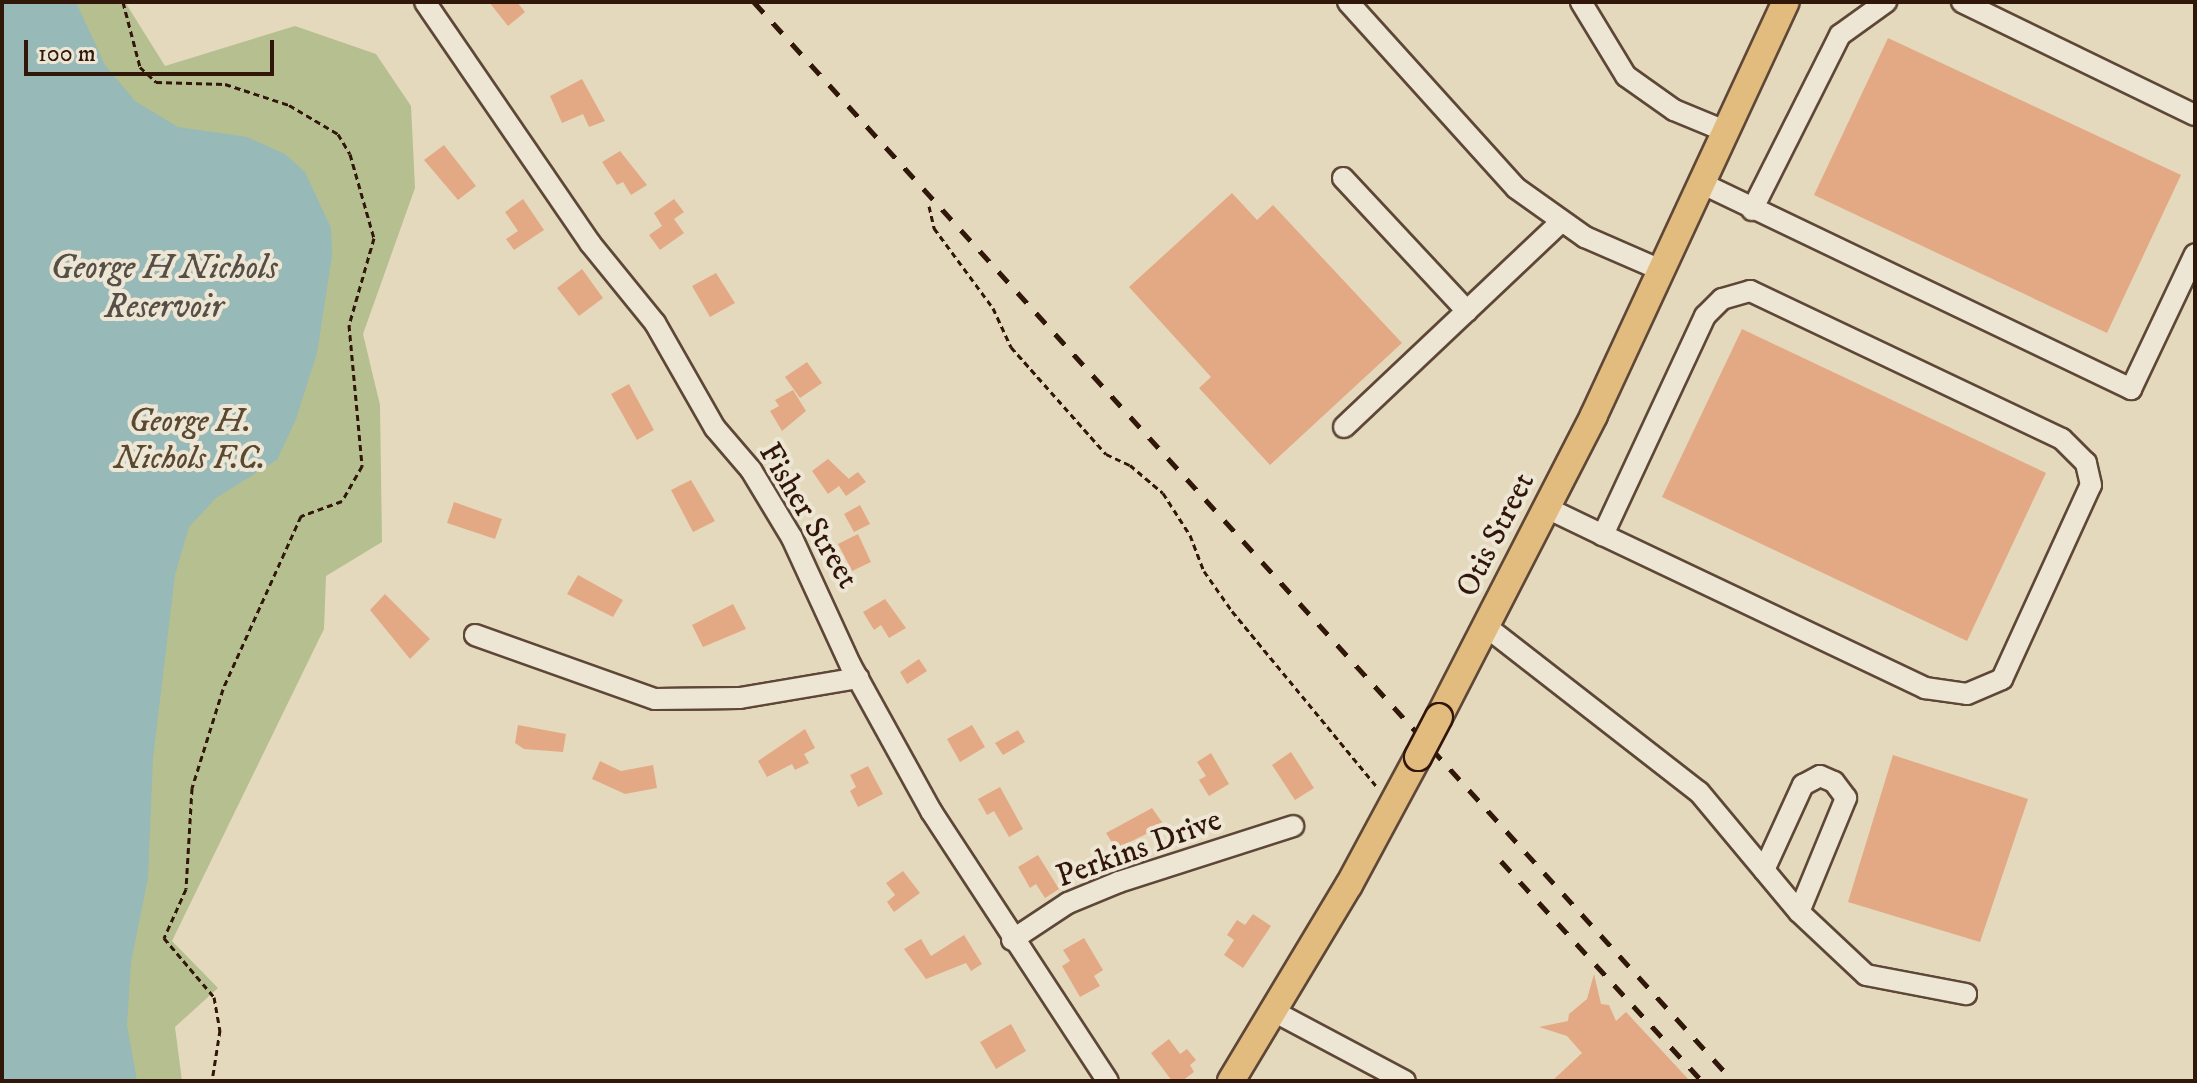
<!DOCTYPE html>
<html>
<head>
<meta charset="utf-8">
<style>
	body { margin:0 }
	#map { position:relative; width:2197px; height:1083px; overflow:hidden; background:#e5d9bd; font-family:"IM FELL DW Pica",serif }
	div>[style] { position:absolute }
	.green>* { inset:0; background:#b6bf8f }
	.water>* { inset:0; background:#97b9b7 }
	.building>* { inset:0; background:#e3a985 }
	.path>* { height:3px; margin-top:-1.5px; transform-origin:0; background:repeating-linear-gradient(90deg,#31160a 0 6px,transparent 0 10px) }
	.roads { filter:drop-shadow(2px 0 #5e4737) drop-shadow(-2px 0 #5e4737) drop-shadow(0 2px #5e4737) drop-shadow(0 -2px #5e4737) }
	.minor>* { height:20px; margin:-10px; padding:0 10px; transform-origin:10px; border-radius:10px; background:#eee6d4 }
	.major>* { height:26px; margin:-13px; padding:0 13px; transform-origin:13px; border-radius:13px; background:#e2bc7e }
	.rail>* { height:5px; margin-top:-2.5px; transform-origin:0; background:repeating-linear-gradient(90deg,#31160a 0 14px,transparent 0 28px) }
	.bridges { filter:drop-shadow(2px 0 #31160a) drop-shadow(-2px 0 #31160a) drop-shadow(0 2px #31160a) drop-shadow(0 -2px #31160a) }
	.major-bridge>* { height:26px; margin:-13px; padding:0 13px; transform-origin:13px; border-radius:13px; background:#e2bc7e }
	span { translate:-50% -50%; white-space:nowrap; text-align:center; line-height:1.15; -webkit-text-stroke:8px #eee6d4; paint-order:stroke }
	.park-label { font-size:32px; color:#594932; font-style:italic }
	.street-label { font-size:32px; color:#31160a }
	.water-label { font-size:34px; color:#554f47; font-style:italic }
	.frame { position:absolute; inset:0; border:4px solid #31160a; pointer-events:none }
	.scale { position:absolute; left:24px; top:40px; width:250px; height:36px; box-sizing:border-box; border:4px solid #31160a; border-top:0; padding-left:10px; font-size:24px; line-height:28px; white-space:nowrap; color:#31160a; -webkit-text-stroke:6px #eee6d4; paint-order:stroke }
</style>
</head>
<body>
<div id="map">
	<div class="green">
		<i style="clip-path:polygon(2px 2px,125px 2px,165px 66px,295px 26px,376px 54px,411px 106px,415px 188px,363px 334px,380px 405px,382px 542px,326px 576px,324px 629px,172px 941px,218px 988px,175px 1027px,182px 1081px,2px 1081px)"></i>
	</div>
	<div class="water">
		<i style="clip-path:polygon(2px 2px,76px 2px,105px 65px,135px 101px,178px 127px,247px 137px,285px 154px,305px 172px,331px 228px,332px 256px,317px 353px,296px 419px,277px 460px,216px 498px,189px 527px,175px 575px,153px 758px,148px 878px,131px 962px,127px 1025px,137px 1081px,2px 1081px)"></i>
	</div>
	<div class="building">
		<i style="clip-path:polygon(489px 2px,517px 2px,525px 12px,508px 26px)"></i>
		<i style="clip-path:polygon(1888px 38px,2181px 175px,2107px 333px,1814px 195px)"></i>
		<i style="clip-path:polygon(582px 79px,605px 121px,589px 127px,583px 114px,562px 123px,550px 96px)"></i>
		<i style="clip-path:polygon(444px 145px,476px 186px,458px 200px,424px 160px)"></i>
		<i style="clip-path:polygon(620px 151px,647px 185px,631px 195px,623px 182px,617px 185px,602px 162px)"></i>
		<i style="clip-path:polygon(1232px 193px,1257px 220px,1273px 205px,1402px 343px,1270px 465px,1199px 388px,1211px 377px,1129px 287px)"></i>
		<i style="clip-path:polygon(523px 199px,544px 230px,514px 250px,506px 239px,518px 231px,505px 212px)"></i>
		<i style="clip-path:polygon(674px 199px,684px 212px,674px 219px,684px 233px,660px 250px,649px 235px,662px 226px,654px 213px)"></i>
		<i style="clip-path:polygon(582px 269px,603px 298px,579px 316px,557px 288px)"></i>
		<i style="clip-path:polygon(716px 273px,735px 303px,710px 317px,692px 286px)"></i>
		<i style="clip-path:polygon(1742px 329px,2046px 473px,1967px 641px,1662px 497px)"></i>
		<i style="clip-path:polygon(807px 362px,822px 383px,800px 398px,785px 377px)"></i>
		<i style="clip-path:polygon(629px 384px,654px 430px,637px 440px,611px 394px)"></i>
		<i style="clip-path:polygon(793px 390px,806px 411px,782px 431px,770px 411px,779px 406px,775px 400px)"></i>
		<i style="clip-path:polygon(828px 459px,849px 479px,840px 485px,858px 472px,866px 482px,846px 496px,839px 486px,828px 494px,812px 471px)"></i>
		<i style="clip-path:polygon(691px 480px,715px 521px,693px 532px,671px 490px)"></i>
		<i style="clip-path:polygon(454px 502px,502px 519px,495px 539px,447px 523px)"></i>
		<i style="clip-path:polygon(860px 505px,870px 524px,854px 532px,844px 514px)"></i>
		<i style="clip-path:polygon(858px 534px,871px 562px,852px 571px,838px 544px)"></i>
		<i style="clip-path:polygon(578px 575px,623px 600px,613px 617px,567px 594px)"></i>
		<i style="clip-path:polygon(385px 594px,430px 639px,410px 659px,370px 610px)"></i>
		<i style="clip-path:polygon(885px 599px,906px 628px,889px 638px,881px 625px,874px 630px,863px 612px)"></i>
		<i style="clip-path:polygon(733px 604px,746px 629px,703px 647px,692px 625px)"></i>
		<i style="clip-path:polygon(919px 659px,927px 671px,907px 684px,900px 672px)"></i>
		<i style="clip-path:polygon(518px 725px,566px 734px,563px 752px,524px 749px,515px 743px)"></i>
		<i style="clip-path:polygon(972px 725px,985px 747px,960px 762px,947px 739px)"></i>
		<i style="clip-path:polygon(805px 729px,815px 748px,804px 754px,809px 763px,795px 770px,792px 764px,767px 777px,758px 761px)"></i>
		<i style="clip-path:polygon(1018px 730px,1025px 742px,1003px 755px,995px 743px)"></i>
		<i style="clip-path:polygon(1291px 752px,1314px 788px,1295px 800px,1272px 765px)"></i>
		<i style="clip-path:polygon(1211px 753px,1229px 784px,1209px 796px,1199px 780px,1206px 776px,1197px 762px)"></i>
		<i style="clip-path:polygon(1893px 755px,2028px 799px,1980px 942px,1848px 902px)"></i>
		<i style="clip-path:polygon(600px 761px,621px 771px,653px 765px,657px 788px,625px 794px,592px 779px)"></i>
		<i style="clip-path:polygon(868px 766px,883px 794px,858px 807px,850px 791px,856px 787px,850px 775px)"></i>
		<i style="clip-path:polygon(1000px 787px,1023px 829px,1009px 837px,994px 811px,987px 815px,978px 799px)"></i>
		<i style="clip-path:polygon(1152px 808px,1164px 825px,1116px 849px,1106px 833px)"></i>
		<i style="clip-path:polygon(1038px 855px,1059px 889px,1045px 898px,1036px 884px,1030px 888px,1018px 867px)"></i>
		<i style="clip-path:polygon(903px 871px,920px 893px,894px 912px,887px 902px,895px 895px,886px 883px)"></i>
		<i style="clip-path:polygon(1253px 914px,1271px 926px,1243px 968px,1224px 955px,1234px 940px,1227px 935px,1237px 920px,1245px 925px)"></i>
		<i style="clip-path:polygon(964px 935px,982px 964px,971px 971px,966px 963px,926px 979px,904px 949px,921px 939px,931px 956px)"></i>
		<i style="clip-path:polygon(1084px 938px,1103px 970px,1094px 976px,1100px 986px,1080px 997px,1062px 966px,1070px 961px,1063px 950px)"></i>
		<i style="clip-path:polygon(1594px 974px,1601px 1004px,1609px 1005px,1616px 1021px,1626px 1012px,1690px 1081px,1552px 1081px,1582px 1053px,1567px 1036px,1539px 1027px,1568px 1021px,1569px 1014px,1587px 999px)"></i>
		<i style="clip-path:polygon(1011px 1024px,1026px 1051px,996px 1069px,980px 1042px)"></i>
		<i style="clip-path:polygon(1169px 1039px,1180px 1054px,1187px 1049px,1196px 1060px,1190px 1065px,1194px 1072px,1182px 1081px,1172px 1081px,1151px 1053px)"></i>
	</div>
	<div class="path">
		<i style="left:123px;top:2px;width:67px;rotate:75.3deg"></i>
		<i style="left:140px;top:67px;width:22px;rotate:43deg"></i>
		<i style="left:156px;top:82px;width:69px;rotate:1.7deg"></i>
		<i style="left:225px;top:84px;width:67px;rotate:18.2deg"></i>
		<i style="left:289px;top:105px;width:57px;rotate:30.6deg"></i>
		<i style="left:338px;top:134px;width:23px;rotate:59deg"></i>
		<i style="left:350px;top:154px;width:87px;rotate:74.1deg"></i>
		<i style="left:374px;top:238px;width:91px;rotate:106deg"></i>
		<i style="left:349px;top:325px;width:142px;rotate:84.7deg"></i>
		<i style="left:362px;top:466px;width:40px;rotate:119.7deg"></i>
		<i style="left:342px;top:501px;width:44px;rotate:159.9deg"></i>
		<i style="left:301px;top:516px;width:190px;rotate:114.3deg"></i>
		<i style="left:223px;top:689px;width:104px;rotate:107.4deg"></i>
		<i style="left:192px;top:788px;width:101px;rotate:93.4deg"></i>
		<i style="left:186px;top:889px;width:54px;rotate:114.2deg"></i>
		<i style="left:164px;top:938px;width:77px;rotate:49.7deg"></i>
		<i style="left:214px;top:997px;width:34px;rotate:80deg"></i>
		<i style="left:220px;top:1030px;width:52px;rotate:98.9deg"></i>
		<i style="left:929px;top:206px;width:23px;rotate:77deg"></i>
		<i style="left:934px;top:228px;width:99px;rotate:53.6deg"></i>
		<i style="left:993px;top:308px;width:43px;rotate:65.2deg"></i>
		<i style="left:1011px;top:347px;width:143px;rotate:48.4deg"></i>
		<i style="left:1106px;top:454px;width:26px;rotate:25deg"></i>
		<i style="left:1130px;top:465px;width:43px;rotate:40.3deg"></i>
		<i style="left:1163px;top:493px;width:50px;rotate:57.3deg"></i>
		<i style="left:1190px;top:535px;width:39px;rotate:69deg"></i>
		<i style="left:1204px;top:571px;width:49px;rotate:55deg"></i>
		<i style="left:1232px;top:611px;width:228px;rotate:50.5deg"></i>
	</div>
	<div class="roads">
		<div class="minor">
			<i style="left:425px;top:2px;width:292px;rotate:55.6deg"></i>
			<i style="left:590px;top:243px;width:103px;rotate:50.9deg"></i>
			<i style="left:655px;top:323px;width:121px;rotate:60.3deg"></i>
			<i style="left:715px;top:428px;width:55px;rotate:49.4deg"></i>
			<i style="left:751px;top:470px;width:79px;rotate:58.9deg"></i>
			<i style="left:792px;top:538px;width:141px;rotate:65.3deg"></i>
			<i style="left:851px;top:666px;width:166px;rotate:61.1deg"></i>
			<i style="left:931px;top:811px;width:323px;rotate:56.8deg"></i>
			<i style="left:1348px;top:2px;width:251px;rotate:47.9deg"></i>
			<i style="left:1516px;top:188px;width:85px;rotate:35.4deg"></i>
			<i style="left:1585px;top:237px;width:83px;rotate:23.5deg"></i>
			<i style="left:1581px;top:2px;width:87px;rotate:58.7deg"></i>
			<i style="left:1626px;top:76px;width:59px;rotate:35.3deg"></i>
			<i style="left:1674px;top:110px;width:55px;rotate:22.4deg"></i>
			<i style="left:1962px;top:2px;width:259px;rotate:25.9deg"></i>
			<i style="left:1343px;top:178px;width:182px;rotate:47deg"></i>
			<i style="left:1701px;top:183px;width:477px;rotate:25.6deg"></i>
			<i style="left:2131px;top:389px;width:149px;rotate:-64.6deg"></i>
			<i style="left:1752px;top:210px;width:196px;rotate:-63.3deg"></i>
			<i style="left:1840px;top:35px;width:57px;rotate:-35.7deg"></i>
			<i style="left:1344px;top:427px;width:299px;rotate:-43.4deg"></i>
			<i style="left:1547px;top:508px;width:62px;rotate:25.7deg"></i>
			<i style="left:1603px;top:535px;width:357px;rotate:25.4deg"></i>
			<i style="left:1925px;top:688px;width:42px;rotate:8.1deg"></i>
			<i style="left:1967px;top:694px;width:38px;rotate:-23deg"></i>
			<i style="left:2002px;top:679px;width:213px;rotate:-65.4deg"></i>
			<i style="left:2091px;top:485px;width:23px;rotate:-103deg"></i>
			<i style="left:2086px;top:463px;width:34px;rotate:-135deg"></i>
			<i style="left:2062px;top:439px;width:345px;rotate:-154.6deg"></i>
			<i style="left:1750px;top:291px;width:29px;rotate:164deg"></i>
			<i style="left:1722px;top:299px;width:24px;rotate:135deg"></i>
			<i style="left:1705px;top:316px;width:242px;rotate:115deg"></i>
			<i style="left:1488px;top:628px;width:267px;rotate:37.9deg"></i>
			<i style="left:1699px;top:792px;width:156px;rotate:50.2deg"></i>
			<i style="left:1799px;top:912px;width:92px;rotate:43.2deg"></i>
			<i style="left:1866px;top:975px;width:102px;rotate:10.8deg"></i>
			<i style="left:475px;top:635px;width:191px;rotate:19.6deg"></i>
			<i style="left:655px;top:699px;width:85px;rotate:-0.7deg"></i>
			<i style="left:740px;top:698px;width:120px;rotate:-9.6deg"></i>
			<i style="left:1764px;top:870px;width:94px;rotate:-65.4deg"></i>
			<i style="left:1803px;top:785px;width:19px;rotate:-28deg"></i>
			<i style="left:1820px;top:776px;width:15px;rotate:23deg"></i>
			<i style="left:1834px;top:782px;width:20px;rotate:53deg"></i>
			<i style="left:1846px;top:798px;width:123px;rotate:112.4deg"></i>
			<i style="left:1012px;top:940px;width:67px;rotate:-33.5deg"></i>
			<i style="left:1068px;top:903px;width:55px;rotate:-22.4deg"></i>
			<i style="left:1119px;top:882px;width:183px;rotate:-17.8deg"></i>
			<i style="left:1275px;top:1012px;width:147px;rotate:28deg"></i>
		</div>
		<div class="major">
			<i style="left:1439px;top:717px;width:339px;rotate:-62.8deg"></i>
			<i style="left:1594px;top:415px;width:455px;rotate:-65.1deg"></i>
			<i style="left:1231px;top:1081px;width:229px;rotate:-59deg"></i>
			<i style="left:1349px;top:885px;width:145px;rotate:-61.7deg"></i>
		</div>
	</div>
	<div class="rail">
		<i style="left:754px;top:2px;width:1457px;rotate:47.78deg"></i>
		<i style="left:1501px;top:861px;width:298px;rotate:47.6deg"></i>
	</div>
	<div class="bridges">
		<div class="major-bridge">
			<i style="left:1418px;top:757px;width:45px;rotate:-62.3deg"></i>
		</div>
	</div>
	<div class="park-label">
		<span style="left:190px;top:441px">George H.<br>Nichols F.C.</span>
	</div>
	<div class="street-label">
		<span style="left:808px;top:516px;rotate:59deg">Fisher Street</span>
		<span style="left:1496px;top:535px;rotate:-63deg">Otis Street</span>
		<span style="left:1139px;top:849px;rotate:-20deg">Perkins Drive</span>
	</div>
	<div class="water-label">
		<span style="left:164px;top:288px">George H Nichols<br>Reservoir</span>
	</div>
	<div class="frame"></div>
	<div class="scale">100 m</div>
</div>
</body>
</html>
